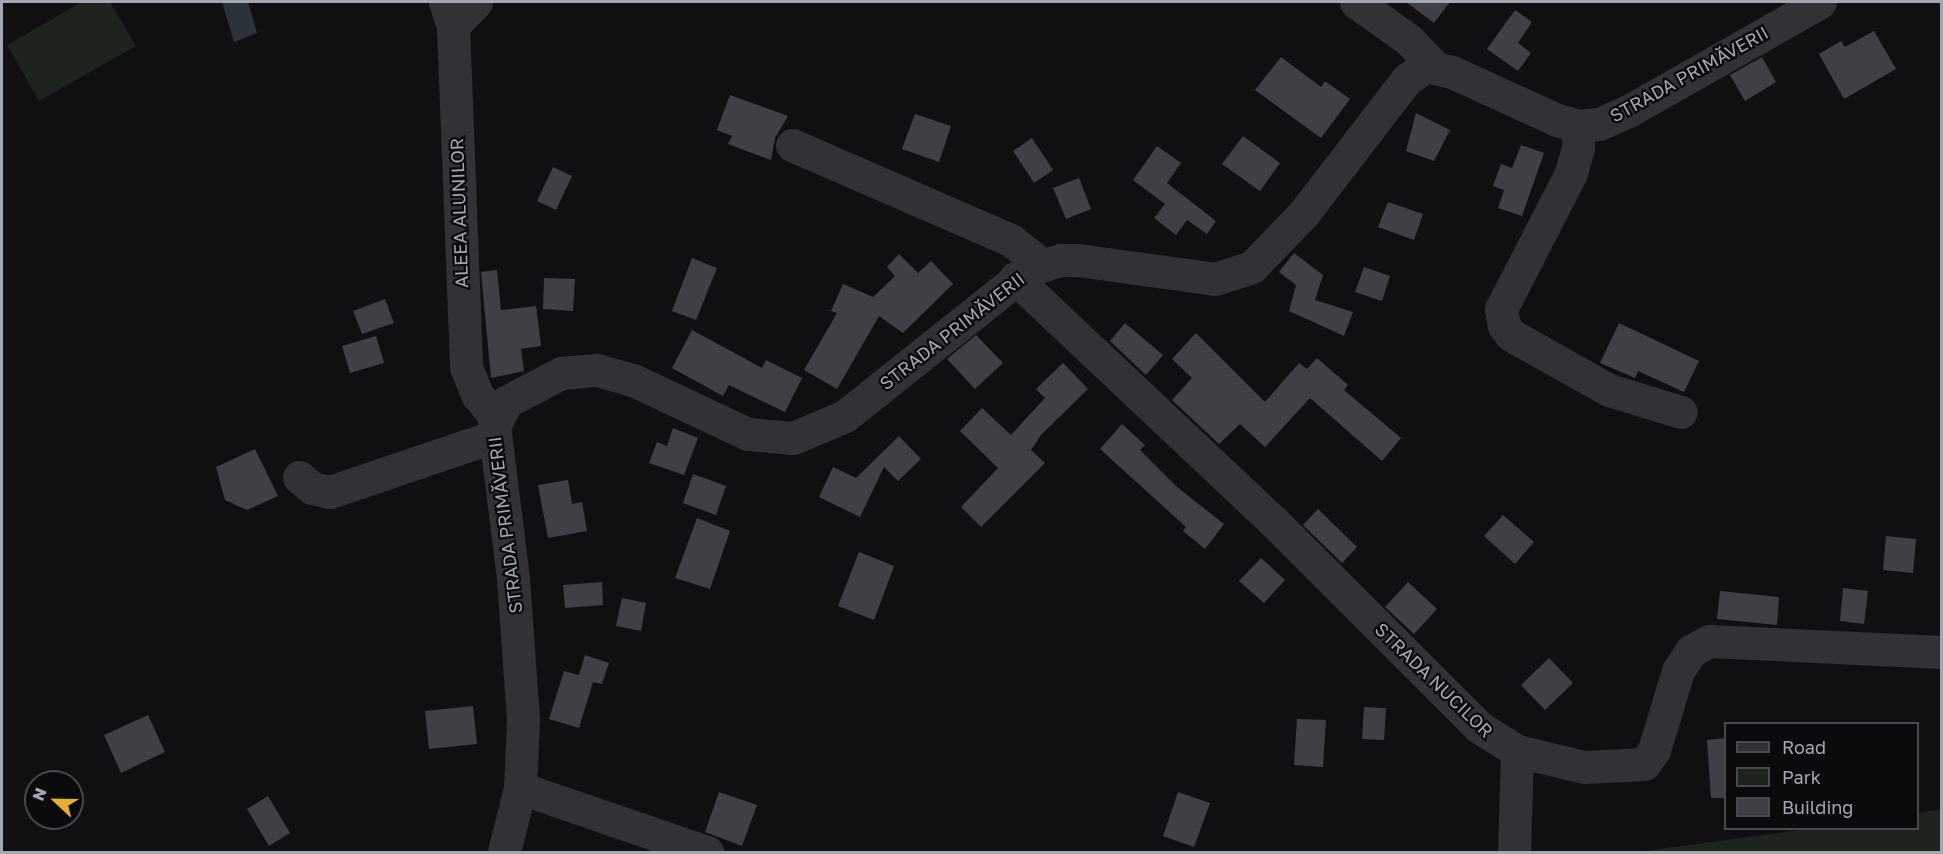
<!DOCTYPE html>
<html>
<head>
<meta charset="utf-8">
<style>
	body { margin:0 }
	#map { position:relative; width:1943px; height:854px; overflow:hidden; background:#101012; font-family:"Golos Text",sans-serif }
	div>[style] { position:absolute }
	.green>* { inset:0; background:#1d241e }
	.water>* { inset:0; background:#2b3239 }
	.building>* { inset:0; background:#3f4045 }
	.minor>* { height:33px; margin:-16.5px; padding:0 16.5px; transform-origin:16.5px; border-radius:16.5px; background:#323236 }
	span { translate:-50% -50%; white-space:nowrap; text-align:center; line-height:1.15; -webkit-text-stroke:4.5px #0b0b0d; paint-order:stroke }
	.street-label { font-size:18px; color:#a2a7b2 }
	.frame { position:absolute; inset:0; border:3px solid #a2a7b2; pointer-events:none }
	.legend { position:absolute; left:1724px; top:722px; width:195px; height:108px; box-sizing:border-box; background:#0b0b0d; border:2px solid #47494f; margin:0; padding:8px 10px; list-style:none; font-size:18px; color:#a2a7b2 }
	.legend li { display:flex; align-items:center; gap:12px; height:30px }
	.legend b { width:30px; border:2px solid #47494f }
	.north { position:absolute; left:24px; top:770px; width:60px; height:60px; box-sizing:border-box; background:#0b0b0d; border:2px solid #47494f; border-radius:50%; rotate:292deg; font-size:16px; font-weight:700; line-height:24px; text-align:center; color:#a2a7b2 }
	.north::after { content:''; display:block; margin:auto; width:21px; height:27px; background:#e5ae34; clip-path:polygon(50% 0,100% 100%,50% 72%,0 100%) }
</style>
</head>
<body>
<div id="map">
	<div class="green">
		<i style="clip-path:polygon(82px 2px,110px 2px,136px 46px,39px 101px,7px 45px)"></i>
		<i style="clip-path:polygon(1941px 809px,1941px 852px,1637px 852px,1807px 829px,1918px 828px,1918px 813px)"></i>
	</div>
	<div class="water">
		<i style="clip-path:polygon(222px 2px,248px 2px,257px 33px,234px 42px)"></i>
	</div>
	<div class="building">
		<i style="clip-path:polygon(1406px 2px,1450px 2px,1434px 23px)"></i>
		<i style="clip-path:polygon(1515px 10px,1532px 22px,1518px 43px,1531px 53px,1518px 71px,1487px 49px)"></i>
		<i style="clip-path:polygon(1874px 31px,1896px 69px,1844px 99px,1819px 54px,1841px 41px,1845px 47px)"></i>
		<i style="clip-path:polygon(1281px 57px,1321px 87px,1325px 81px,1350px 99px,1321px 138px,1255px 90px)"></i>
		<i style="clip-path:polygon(1762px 57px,1776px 82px,1745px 101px,1730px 75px)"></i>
		<i style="clip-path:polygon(730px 95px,788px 116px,775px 138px,771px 160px,728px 144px,732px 136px,717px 130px)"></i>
		<i style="clip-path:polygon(1416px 113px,1450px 130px,1434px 161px,1406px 151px)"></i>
		<i style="clip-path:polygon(915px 114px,951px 126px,939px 162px,902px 149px)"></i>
		<i style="clip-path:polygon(1243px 136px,1280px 163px,1260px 191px,1222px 164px)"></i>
		<i style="clip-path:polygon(1032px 138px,1053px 170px,1034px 183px,1013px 151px)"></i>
		<i style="clip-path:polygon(1521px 145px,1544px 153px,1522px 216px,1498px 208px,1504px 190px,1493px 186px,1501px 164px,1512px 168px)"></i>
		<i style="clip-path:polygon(1157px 146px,1181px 163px,1167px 183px,1216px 221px,1207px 234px,1187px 220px,1176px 235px,1154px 218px,1165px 204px,1133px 180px)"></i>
		<i style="clip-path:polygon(553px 167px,572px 176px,556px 210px,537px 201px)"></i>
		<i style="clip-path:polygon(1079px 178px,1091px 209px,1066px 219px,1053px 188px)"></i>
		<i style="clip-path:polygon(1388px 202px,1423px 214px,1414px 240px,1378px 227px)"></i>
		<i style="clip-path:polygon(1294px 253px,1323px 275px,1315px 300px,1353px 312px,1344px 336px,1289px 311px,1296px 285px,1279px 272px)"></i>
		<i style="clip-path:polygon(899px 254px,918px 273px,931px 261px,953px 284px,903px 333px,879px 316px,837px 389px,804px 370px,837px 313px,831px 311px,843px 284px,873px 297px,895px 276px,887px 267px)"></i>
		<i style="clip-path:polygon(692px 258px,717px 268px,696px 320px,672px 311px)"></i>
		<i style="clip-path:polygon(1364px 267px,1390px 276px,1382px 301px,1355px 292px)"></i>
		<i style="clip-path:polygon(497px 270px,501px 310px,536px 306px,541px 346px,521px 349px,524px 371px,491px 378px,481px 272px)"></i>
		<i style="clip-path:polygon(544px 278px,575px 279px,573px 311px,543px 309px)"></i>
		<i style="clip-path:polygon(385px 299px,394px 323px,362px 334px,353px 311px)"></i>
		<i style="clip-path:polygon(1125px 323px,1163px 355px,1146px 375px,1110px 341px)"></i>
		<i style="clip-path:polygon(1619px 323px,1699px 361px,1684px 392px,1638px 371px,1635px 378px,1600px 363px)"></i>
		<i style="clip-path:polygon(692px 330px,762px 368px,766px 360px,802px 378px,785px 412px,729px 385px,723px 396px,672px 368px)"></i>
		<i style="clip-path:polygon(1196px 333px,1265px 402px,1299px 363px,1307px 369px,1317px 358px,1348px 385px,1344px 390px,1401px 438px,1382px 461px,1310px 398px,1265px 447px,1240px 424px,1219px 444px,1172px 400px,1192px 378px,1172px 359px)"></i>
		<i style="clip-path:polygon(976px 335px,1003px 363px,975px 389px,947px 359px)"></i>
		<i style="clip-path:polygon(376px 336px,384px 363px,350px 373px,342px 346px)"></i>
		<i style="clip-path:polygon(1063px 363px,1088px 389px,1041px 435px,1031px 450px,1045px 463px,981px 527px,961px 507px,998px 468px,960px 431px,982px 408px,1011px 435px,1045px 398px,1036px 389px)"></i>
		<i style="clip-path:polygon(1122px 424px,1145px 445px,1140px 450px,1177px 487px,1224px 524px,1205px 549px,1183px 531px,1186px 527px,1100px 449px)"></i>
		<i style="clip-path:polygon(673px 428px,698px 438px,684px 475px,649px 463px,657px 442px,667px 446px)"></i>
		<i style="clip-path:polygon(899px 436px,921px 459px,898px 481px,884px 467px,860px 517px,819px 497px,833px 467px,856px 478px)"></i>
		<i style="clip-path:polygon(255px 449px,278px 496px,247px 510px,225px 500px,216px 467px)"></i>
		<i style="clip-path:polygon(693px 474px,726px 486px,716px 515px,683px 503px)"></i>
		<i style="clip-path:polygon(568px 480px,572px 504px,582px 502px,587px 531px,548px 538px,538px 485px)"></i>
		<i style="clip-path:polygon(1318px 509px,1357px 547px,1342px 563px,1303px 525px)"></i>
		<i style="clip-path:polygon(1503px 515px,1534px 542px,1515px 564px,1484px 536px)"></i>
		<i style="clip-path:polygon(697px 518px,730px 531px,710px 589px,675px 578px)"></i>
		<i style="clip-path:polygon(1886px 536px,1916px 539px,1913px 573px,1883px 570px)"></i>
		<i style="clip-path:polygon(859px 552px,894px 566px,874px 620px,838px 606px)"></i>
		<i style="clip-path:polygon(1261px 558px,1285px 580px,1264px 603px,1239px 581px)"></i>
		<i style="clip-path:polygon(602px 582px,603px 605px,565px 608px,563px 585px)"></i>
		<i style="clip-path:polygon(1408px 582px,1437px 609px,1414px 634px,1385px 607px)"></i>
		<i style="clip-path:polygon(1843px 588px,1868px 591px,1864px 624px,1840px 621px)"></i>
		<i style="clip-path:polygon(1720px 591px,1779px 597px,1777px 625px,1717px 619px)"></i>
		<i style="clip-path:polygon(622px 598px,646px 603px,641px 631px,616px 626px)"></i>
		<i style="clip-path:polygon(585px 655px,609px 663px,602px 684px,593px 682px,579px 728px,549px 719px,564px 671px,579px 675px)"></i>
		<i style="clip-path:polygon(1549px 658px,1573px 683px,1545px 710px,1521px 685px)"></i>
		<i style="clip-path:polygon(473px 706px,477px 744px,429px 749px,425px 711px)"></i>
		<i style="clip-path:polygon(1364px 707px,1386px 708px,1384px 740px,1362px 739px)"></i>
		<i style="clip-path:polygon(148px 715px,165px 752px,121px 773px,104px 735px)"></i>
		<i style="clip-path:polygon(1297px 719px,1326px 720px,1323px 767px,1294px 765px)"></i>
		<i style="clip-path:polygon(1725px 738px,1725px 798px,1711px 798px,1707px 740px)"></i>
		<i style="clip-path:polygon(719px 792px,757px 805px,742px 846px,705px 832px)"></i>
		<i style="clip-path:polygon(1178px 792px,1210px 803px,1194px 847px,1163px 836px)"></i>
		<i style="clip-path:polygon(268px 796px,290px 833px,269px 846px,247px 809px)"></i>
	</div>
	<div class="minor">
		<i style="left:445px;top:2px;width:25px;rotate:72deg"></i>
		<i style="left:453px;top:26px;width:341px;rotate:87.8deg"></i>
		<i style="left:466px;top:367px;width:31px;rotate:68deg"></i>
		<i style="left:478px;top:396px;width:26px;rotate:50deg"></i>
		<i style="left:1356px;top:2px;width:65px;rotate:35.6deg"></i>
		<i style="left:1409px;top:40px;width:36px;rotate:46deg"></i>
		<i style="left:453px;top:26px;width:33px;rotate:-46deg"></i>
		<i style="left:1579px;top:126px;width:22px;rotate:93deg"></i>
		<i style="left:1578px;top:148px;width:26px;rotate:106deg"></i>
		<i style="left:1571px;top:173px;width:153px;rotate:117.2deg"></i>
		<i style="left:1501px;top:309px;width:17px;rotate:80deg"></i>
		<i style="left:1504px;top:326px;width:11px;rotate:52deg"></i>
		<i style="left:1511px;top:335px;width:112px;rotate:29.3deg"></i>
		<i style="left:1609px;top:390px;width:75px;rotate:17deg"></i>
		<i style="left:792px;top:145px;width:239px;rotate:23.5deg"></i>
		<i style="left:1011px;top:240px;width:40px;rotate:39deg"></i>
		<i style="left:1015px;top:278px;width:354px;rotate:43.3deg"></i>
		<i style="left:1273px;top:521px;width:291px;rotate:45deg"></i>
		<i style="left:1479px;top:727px;width:45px;rotate:32.3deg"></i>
		<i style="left:1517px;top:751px;width:69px;rotate:13.4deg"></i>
		<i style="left:1584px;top:767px;width:60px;rotate:-2.9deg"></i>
		<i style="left:1644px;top:764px;width:17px;rotate:-54deg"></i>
		<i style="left:1654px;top:750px;width:83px;rotate:-73.1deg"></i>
		<i style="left:1678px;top:671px;width:24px;rotate:-57deg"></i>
		<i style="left:1691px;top:651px;width:21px;rotate:-29deg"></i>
		<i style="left:1709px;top:641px;width:233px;rotate:2.7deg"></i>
		<i style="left:299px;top:477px;width:17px;rotate:40deg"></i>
		<i style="left:312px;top:488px;width:18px;rotate:13deg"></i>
		<i style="left:330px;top:492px;width:174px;rotate:-18.7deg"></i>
		<i style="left:520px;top:788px;width:198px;rotate:18.9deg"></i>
		<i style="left:504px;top:852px;width:66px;rotate:-76deg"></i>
		<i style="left:520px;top:788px;width:69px;rotate:-87.5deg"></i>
		<i style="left:523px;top:719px;width:141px;rotate:-94.1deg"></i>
		<i style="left:513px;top:578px;width:153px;rotate:-97.1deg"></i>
		<i style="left:494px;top:426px;width:27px;rotate:-63deg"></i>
		<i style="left:506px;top:402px;width:62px;rotate:-27.8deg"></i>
		<i style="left:561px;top:373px;width:36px;rotate:-5deg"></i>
		<i style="left:597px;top:370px;width:37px;rotate:16deg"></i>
		<i style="left:633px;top:380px;width:127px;rotate:25.2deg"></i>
		<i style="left:748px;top:434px;width:45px;rotate:5.1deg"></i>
		<i style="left:793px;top:438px;width:56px;rotate:-22.9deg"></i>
		<i style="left:845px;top:416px;width:234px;rotate:-38.6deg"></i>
		<i style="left:1028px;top:270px;width:34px;rotate:-17deg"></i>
		<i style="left:1060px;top:260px;width:18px"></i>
		<i style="left:1078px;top:260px;width:138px;rotate:7.9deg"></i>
		<i style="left:1215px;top:279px;width:39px;rotate:-18deg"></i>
		<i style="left:1252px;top:267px;width:75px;rotate:-46.1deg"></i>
		<i style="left:1304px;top:213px;width:169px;rotate:-52.5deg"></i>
		<i style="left:1407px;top:79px;width:23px;rotate:-34deg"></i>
		<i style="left:1426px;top:66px;width:27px;rotate:13deg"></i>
		<i style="left:1452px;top:72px;width:115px;rotate:24.6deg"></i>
		<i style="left:1557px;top:120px;width:23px;rotate:15deg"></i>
		<i style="left:1579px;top:126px;width:20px;rotate:-6deg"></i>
		<i style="left:1599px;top:124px;width:36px;rotate:-24deg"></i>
		<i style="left:1632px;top:109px;width:216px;rotate:-29.6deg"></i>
		<i style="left:1514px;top:852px;width:101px;rotate:-88.3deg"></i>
	</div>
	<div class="street-label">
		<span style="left:1689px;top:74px;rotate:-29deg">STRADA PRIMĂVERII</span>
		<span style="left:459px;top:213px;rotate:-92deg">ALEEA ALUNILOR</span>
		<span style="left:952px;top:331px;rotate:-38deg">STRADA PRIMĂVERII</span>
		<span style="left:505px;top:525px;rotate:-97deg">STRADA PRIMĂVERII</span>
		<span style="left:1434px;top:680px;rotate:44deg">STRADA NUCILOR</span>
	</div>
	<div class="frame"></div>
	<ul class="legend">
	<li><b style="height:8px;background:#323236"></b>Road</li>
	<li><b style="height:16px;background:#1d241e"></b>Park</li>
	<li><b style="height:16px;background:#3f4045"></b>Building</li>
	</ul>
	<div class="north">N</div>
</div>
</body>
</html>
